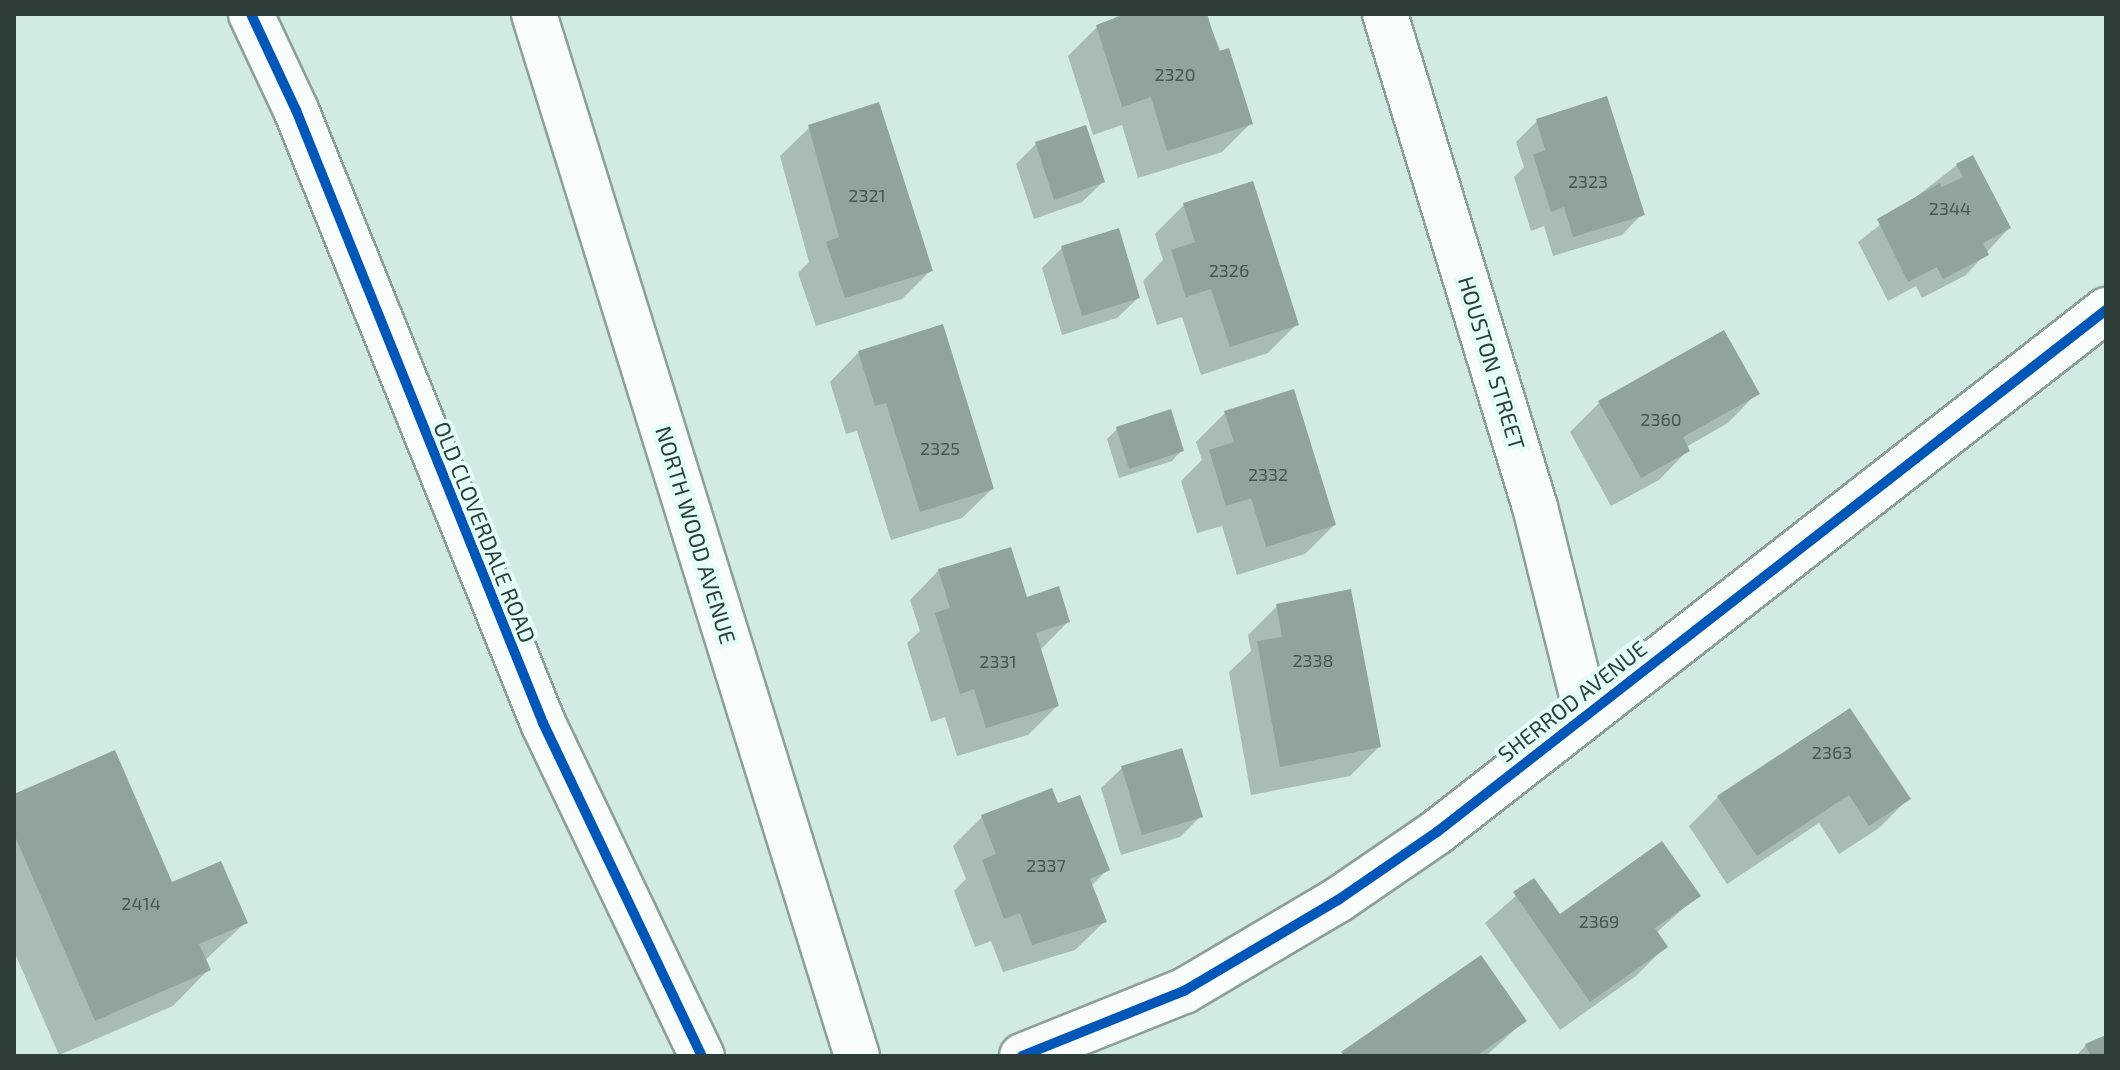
<!DOCTYPE html>
<html>
<head>
<meta charset="utf-8">
<style>
	body { margin:0 }
	#map { position:relative; width:2120px; height:1070px; overflow:hidden; background:#d2eae4; font-family:"Exo 2",sans-serif }
	div>[style] { position:absolute }
	.shadow>* { inset:0; background:#0003 }
	.building>* { inset:0; background:#91a39f }
	.roads { filter:drop-shadow(2px 0 #8d9f9b) drop-shadow(-2px 0 #8d9f9b) drop-shadow(0 2px #8d9f9b) drop-shadow(0 -2px #8d9f9b) }
	.minor>* { height:44px; margin:-22px; padding:0 22px; transform-origin:22px; border-radius:22px; background:#f8fcfb }
	.secondary>* { height:44px; margin:-22px; padding:0 22px; transform-origin:22px; border-radius:22px; background:#f8fcfb }
	.cycleway>* { height:10px; margin:-5px; padding:0 5px; transform-origin:5px; border-radius:5px; background:#0057b8 }
	span { translate:-50% -50%; white-space:nowrap; text-align:center; line-height:1.15; -webkit-text-stroke:8px #e3fdf7; paint-order:stroke }
	.number-label { font-size:18px; color:#455653 }
	.number-label span { -webkit-text-stroke-width:0 }
	.street-label { font-size:22px; color:#2c3d3a }
	.frame { position:absolute; inset:0; border:16px solid #2c3d3a; pointer-events:none }
</style>
</head>
<body>
<div id="map">
	<div class="shadow">
		<i style="clip-path:polygon(1122px 14px,1205px 14px,1251px 123px,1222px 152px,1138px 178px,1122px 125px,1093px 135px,1068px 56px,1097px 27px)"></i>
		<i style="clip-path:polygon(1537px 121px,1642px 214px,1622px 235px,1553px 256px,1544px 226px,1531px 231px,1514px 177px,1524px 167px,1516px 142px)"></i>
		<i style="clip-path:polygon(810px 127px,931px 270px,902px 299px,816px 326px,798px 273px,809px 262px,780px 156px)"></i>
		<i style="clip-path:polygon(1036px 144px,1103px 182px,1082px 202px,1034px 219px,1016px 164px)"></i>
		<i style="clip-path:polygon(1957px 165px,2009px 228px,1966px 275px,1922px 298px,1916px 286px,1888px 301px,1858px 242px)"></i>
		<i style="clip-path:polygon(1184px 205px,1297px 324px,1268px 353px,1201px 375px,1182px 317px,1157px 325px,1143px 281px,1163px 260px,1155px 234px)"></i>
		<i style="clip-path:polygon(1062px 248px,1138px 298px,1117px 318px,1062px 335px,1042px 268px)"></i>
		<i style="clip-path:polygon(859px 352px,992px 489px,962px 518px,891px 540px,857px 431px,846px 434px,830px 382px)"></i>
		<i style="clip-path:polygon(1757px 393px,1728px 423px,1686px 447px,1688px 450px,1659px 480px,1611px 506px,1570px 432px,1599px 403px)"></i>
		<i style="clip-path:polygon(1225px 413px,1334px 525px,1305px 554px,1237px 575px,1222px 526px,1197px 533px,1181px 481px,1202px 460px,1196px 442px)"></i>
		<i style="clip-path:polygon(1117px 429px,1182px 450px,1172px 461px,1119px 478px,1107px 439px)"></i>
		<i style="clip-path:polygon(939px 570px,1025px 599px,1068px 622px,1040px 650px,1057px 706px,1028px 735px,957px 756px,945px 717px,931px 722px,907px 643px,920px 631px,910px 600px)"></i>
		<i style="clip-path:polygon(1277px 606px,1379px 747px,1350px 776px,1251px 795px,1229px 672px,1251px 651px,1248px 635px)"></i>
		<i style="clip-path:polygon(1850px 711px,1908px 799px,1879px 828px,1839px 854px,1819px 823px,1727px 884px,1689px 826px,1718px 797px)"></i>
		<i style="clip-path:polygon(1180px 750px,1201px 816px,1180px 837px,1121px 855px,1101px 788px,1122px 768px)"></i>
		<i style="clip-path:polygon(14px 796px,171px 885px,245px 923px,204px 961px,208px 970px,173px 1006px,59px 1055px,14px 951px)"></i>
		<i style="clip-path:polygon(1057px 805px,1107px 870px,1091px 886px,1105px 921px,1075px 950px,1003px 972px,991px 941px,975px 947px,954px 891px,966px 879px,953px 846px,982px 817px)"></i>
		<i style="clip-path:polygon(1534px 880px,1559px 917px,1698px 895px,1656px 933px,1665px 947px,1636px 976px,1560px 1030px,1485px 923px)"></i>
		<i style="clip-path:polygon(1524px 1021px,1486px 1056px,1340px 1056px,1343px 1054px)"></i>
		<i style="clip-path:polygon(2106px 1037px,2106px 1056px,2076px 1056px,2086px 1045px)"></i>
	</div>
	<div class="building">
		<i style="clip-path:polygon(1126px 14px,1207px 14px,1219px 51px,1229px 48px,1253px 124px,1167px 151px,1151px 97px,1122px 107px,1096px 25px)"></i>
		<i style="clip-path:polygon(1607px 96px,1645px 215px,1573px 237px,1564px 207px,1551px 212px,1533px 155px,1545px 150px,1536px 119px)"></i>
		<i style="clip-path:polygon(879px 102px,933px 271px,845px 298px,826px 242px,839px 237px,808px 125px)"></i>
		<i style="clip-path:polygon(1086px 125px,1105px 182px,1054px 200px,1035px 142px)"></i>
		<i style="clip-path:polygon(1973px 155px,2011px 228px,1983px 243px,1989px 255px,1943px 279px,1937px 267px,1908px 282px,1877px 219px,1940px 183px,1942px 187px,1963px 177px,1956px 164px)"></i>
		<i style="clip-path:polygon(1253px 181px,1299px 325px,1230px 347px,1211px 289px,1186px 297px,1171px 250px,1195px 242px,1183px 203px)"></i>
		<i style="clip-path:polygon(1119px 228px,1140px 298px,1082px 316px,1061px 246px)"></i>
		<i style="clip-path:polygon(943px 324px,994px 489px,920px 512px,886px 403px,875px 406px,858px 351px)"></i>
		<i style="clip-path:polygon(1724px 330px,1760px 394px,1683px 437px,1690px 451px,1641px 478px,1598px 401px)"></i>
		<i style="clip-path:polygon(1294px 389px,1336px 525px,1266px 547px,1251px 498px,1226px 506px,1209px 450px,1234px 442px,1224px 411px)"></i>
		<i style="clip-path:polygon(1171px 409px,1184px 451px,1129px 469px,1116px 427px)"></i>
		<i style="clip-path:polygon(1011px 547px,1027px 597px,1059px 586px,1070px 622px,1036px 633px,1059px 706px,986px 728px,974px 689px,960px 694px,935px 613px,950px 608px,938px 569px)"></i>
		<i style="clip-path:polygon(1351px 589px,1381px 747px,1280px 767px,1257px 641px,1282px 637px,1276px 604px)"></i>
		<i style="clip-path:polygon(1850px 708px,1911px 799px,1869px 826px,1849px 795px,1757px 856px,1717px 796px)"></i>
		<i style="clip-path:polygon(1182px 748px,1203px 817px,1142px 835px,1121px 766px)"></i>
		<i style="clip-path:polygon(115px 750px,172px 882px,221px 861px,248px 923px,199px 944px,211px 970px,95px 1021px,14px 834px,14px 794px)"></i>
		<i style="clip-path:polygon(1052px 788px,1058px 803px,1080px 795px,1110px 870px,1090px 879px,1107px 922px,1032px 945px,1020px 913px,1004px 919px,982px 860px,996px 854px,981px 815px)"></i>
		<i style="clip-path:polygon(1662px 841px,1701px 896px,1655px 928px,1668px 947px,1590px 1002px,1513px 892px,1534px 878px,1560px 914px)"></i>
		<i style="clip-path:polygon(1481px 955px,1527px 1021px,1476px 1056px,1344px 1056px,1341px 1052px)"></i>
		<i style="clip-path:polygon(2106px 1035px,2106px 1056px,2090px 1056px,2085px 1044px)"></i>
	</div>
	<div class="roads">
		<div class="minor">
			<i style="left:251px;top:14px;width:106px;rotate:64.9deg"></i>
			<i style="left:296px;top:110px;width:661px;rotate:68.05deg"></i>
			<i style="left:543px;top:723px;width:369px;rotate:64.5deg"></i>
			<i style="left:1385px;top:14px;width:515px;rotate:73.08deg"></i>
			<i style="left:1535px;top:507px;width:214px;rotate:76deg"></i>
			<i style="left:1022px;top:1056px;width:175px;rotate:-21.9deg"></i>
			<i style="left:1184px;top:991px;width:179px;rotate:-30.6deg"></i>
			<i style="left:1338px;top:900px;width:120px;rotate:-34.5deg"></i>
			<i style="left:1437px;top:832px;width:849px;rotate:-37.96deg"></i>
		</div>
		<div class="secondary">
			<i style="left:534px;top:14px;width:1091px;rotate:72.78deg"></i>
		</div>
	</div>
	<div class="cycleway">
		<i style="left:251px;top:14px;width:106px;rotate:64.9deg"></i>
		<i style="left:296px;top:110px;width:661px;rotate:68.05deg"></i>
		<i style="left:543px;top:723px;width:369px;rotate:64.5deg"></i>
		<i style="left:1022px;top:1056px;width:175px;rotate:-21.9deg"></i>
		<i style="left:1184px;top:991px;width:179px;rotate:-30.6deg"></i>
		<i style="left:1338px;top:900px;width:120px;rotate:-34.5deg"></i>
		<i style="left:1437px;top:832px;width:849px;rotate:-37.96deg"></i>
	</div>
	<div class="number-label">
		<span style="left:1175px;top:74px">2320</span>
		<span style="left:1588px;top:181px">2323</span>
		<span style="left:867px;top:195px">2321</span>
		<span style="left:1950px;top:208px">2344</span>
		<span style="left:1229px;top:270px">2326</span>
		<span style="left:1661px;top:419px">2360</span>
		<span style="left:940px;top:448px">2325</span>
		<span style="left:1268px;top:474px">2332</span>
		<span style="left:1313px;top:660px">2338</span>
		<span style="left:998px;top:661px">2331</span>
		<span style="left:1832px;top:752px">2363</span>
		<span style="left:1046px;top:865px">2337</span>
		<span style="left:141px;top:903px">2414</span>
		<span style="left:1599px;top:921px">2369</span>
	</div>
	<div class="street-label">
		<span style="left:1492px;top:363px;rotate:73deg">HOUSTON STREET</span>
		<span style="left:485px;top:532px;rotate:68deg">OLD CLOVERDALE ROAD</span>
		<span style="left:696px;top:535px;rotate:73deg">NORTH WOOD AVENUE</span>
		<span style="left:1572px;top:701px;rotate:-38deg">SHERROD AVENUE</span>
	</div>
	<div class="frame"></div>
</div>
</body>
</html>
